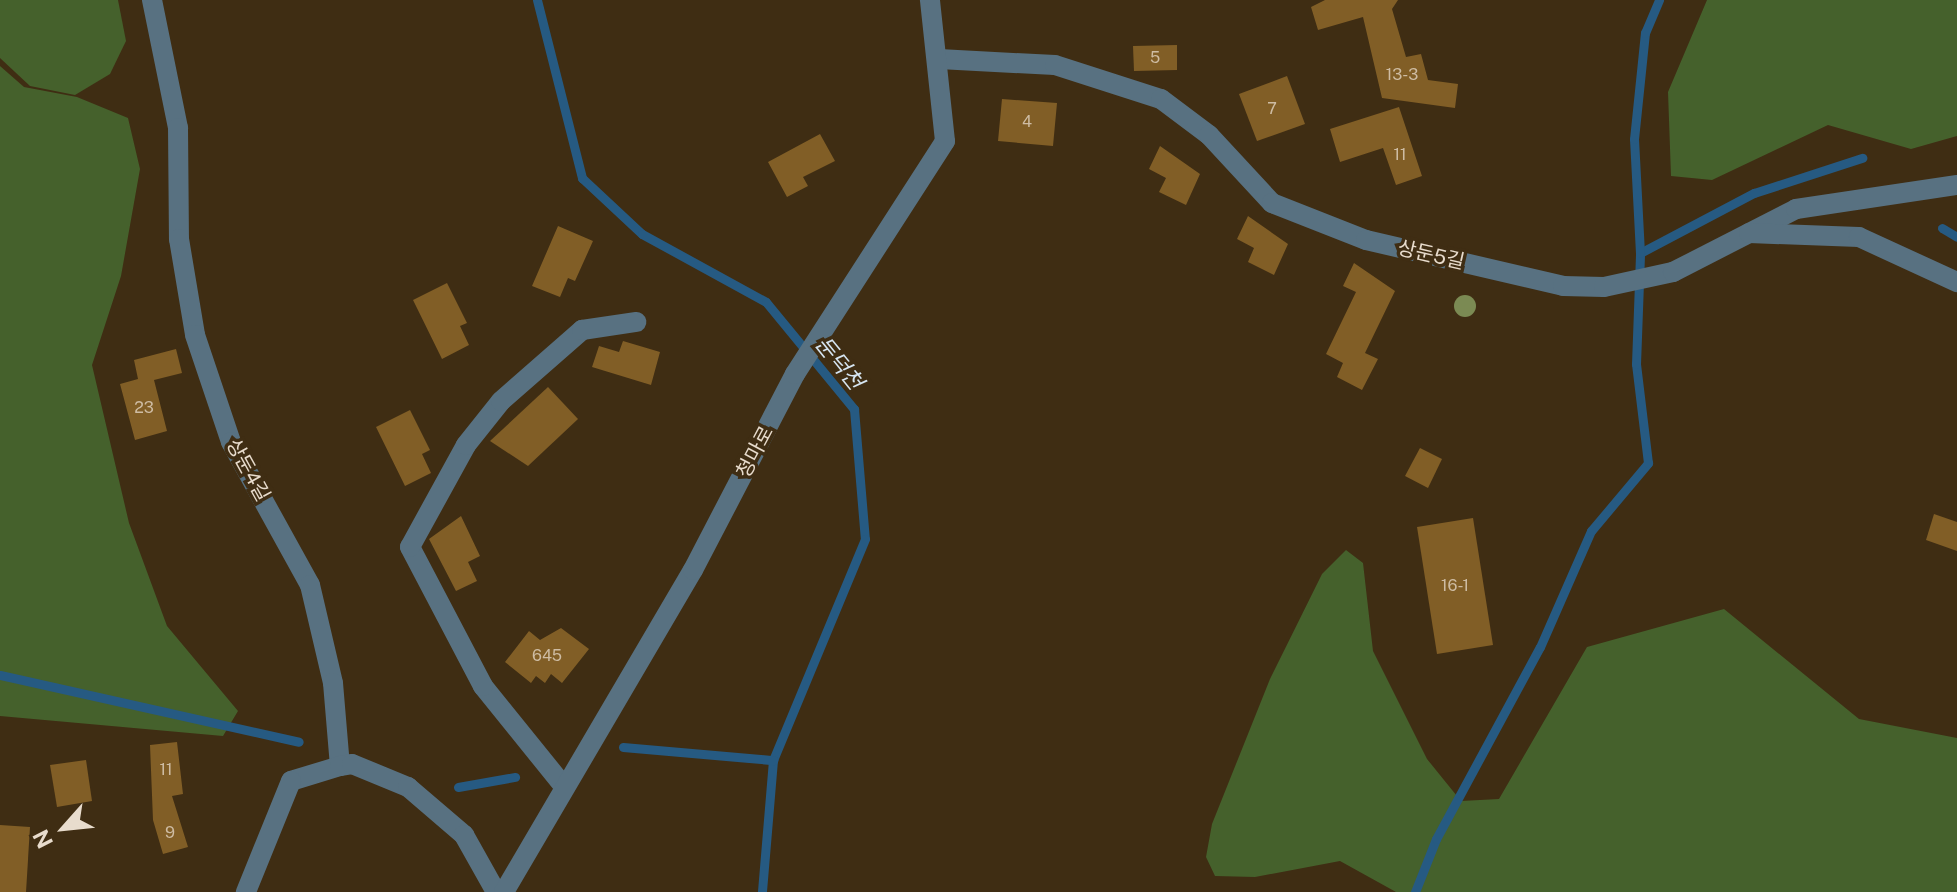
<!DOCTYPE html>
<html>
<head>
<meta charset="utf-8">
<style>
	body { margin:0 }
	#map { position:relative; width:1957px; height:892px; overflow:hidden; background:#3f2d13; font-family:"Public Sans","Noto Sans KR",sans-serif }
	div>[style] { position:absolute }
	.green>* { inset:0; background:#45612c }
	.stream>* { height:9px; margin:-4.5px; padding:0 4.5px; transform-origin:4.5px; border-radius:4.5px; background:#265a82 }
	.building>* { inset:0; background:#815e26 }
	.minor>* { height:20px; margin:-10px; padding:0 10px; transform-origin:10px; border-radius:10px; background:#587181 }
	.trees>* { width:22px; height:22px; margin:-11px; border-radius:50%; background:#7b8a53 }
	span { translate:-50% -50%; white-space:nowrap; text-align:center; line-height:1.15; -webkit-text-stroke:7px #3f2d13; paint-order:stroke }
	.number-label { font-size:16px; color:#cebca3 }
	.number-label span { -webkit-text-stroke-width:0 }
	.street-label { font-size:20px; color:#e8dccd }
	.water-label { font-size:22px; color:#d7e6f2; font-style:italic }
	.north { position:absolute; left:24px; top:788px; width:80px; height:80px; -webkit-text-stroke:6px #3f2d13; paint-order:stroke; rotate:243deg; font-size:22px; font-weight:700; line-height:32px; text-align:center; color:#e8dccd }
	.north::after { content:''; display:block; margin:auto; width:28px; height:36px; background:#e8dccd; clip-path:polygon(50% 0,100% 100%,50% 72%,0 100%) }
</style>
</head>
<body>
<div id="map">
	<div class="green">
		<i style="clip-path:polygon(0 0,118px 0,126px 41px,110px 74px,75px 95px,30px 86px,0 58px)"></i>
		<i style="clip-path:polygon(1707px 0,1957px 0,1957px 136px,1911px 149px,1828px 125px,1712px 180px,1671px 176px,1668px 92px)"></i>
		<i style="clip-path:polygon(0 66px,24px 87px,77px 97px,128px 118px,140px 169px,121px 276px,92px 365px,129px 523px,167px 626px,238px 711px,223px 736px,0 716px)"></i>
		<i style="clip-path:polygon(1346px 550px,1363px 563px,1373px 651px,1427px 759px,1461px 801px,1499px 799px,1587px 647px,1724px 609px,1859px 719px,1957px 738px,1957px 892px,1396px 892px,1340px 861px,1255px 877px,1215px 876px,1206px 857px,1212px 824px,1270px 679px,1322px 574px)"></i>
	</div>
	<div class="stream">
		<i style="left:537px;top:0;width:184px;rotate:75.8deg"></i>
		<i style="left:582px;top:178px;width:82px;rotate:43deg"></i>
		<i style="left:642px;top:234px;width:141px;rotate:28.7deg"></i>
		<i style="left:766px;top:302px;width:139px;rotate:50.6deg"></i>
		<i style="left:854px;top:409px;width:130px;rotate:85.2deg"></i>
		<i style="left:865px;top:539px;width:239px;rotate:112.6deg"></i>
		<i style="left:773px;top:760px;width:132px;rotate:94.8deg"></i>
		<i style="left:1942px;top:228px;width:17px;rotate:31deg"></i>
		<i style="left:1640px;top:253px;width:129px;rotate:-27.8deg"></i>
		<i style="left:1754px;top:193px;width:114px;rotate:-18deg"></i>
		<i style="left:0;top:675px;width:306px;rotate:12.6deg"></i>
		<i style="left:623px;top:747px;width:151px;rotate:5deg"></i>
		<i style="left:458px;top:787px;width:58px;rotate:-10deg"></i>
		<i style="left:1415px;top:892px;width:57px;rotate:-68.4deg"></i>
		<i style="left:1436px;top:839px;width:218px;rotate:-61.6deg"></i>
		<i style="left:1540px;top:647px;width:127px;rotate:-66.3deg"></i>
		<i style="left:1591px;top:531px;width:89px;rotate:-50deg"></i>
		<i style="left:1648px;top:463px;width:100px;rotate:-96.9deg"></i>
		<i style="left:1636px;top:364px;width:111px;rotate:-87.9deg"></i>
		<i style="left:1640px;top:253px;width:114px;rotate:-93deg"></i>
		<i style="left:1634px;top:139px;width:107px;rotate:-84.1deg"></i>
		<i style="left:1645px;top:33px;width:36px;rotate:-67deg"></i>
	</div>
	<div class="building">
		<i style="clip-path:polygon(1325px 0,1398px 0,1392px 9px,1406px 57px,1421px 54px,1428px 80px,1458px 84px,1455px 108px,1382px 98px,1363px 17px,1318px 30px,1311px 7px)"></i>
		<i style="clip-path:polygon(1177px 45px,1177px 70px,1134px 71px,1133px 46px)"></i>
		<i style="clip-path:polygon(1287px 76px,1305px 124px,1257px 141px,1239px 94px)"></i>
		<i style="clip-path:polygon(1002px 99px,1057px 103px,1053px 146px,998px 141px)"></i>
		<i style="clip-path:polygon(1399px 107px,1422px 176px,1396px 185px,1383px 148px,1340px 162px,1330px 129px)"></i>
		<i style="clip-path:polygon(820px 134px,835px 161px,803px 177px,808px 186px,787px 197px,768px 162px)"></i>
		<i style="clip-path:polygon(1160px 146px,1200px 174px,1186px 205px,1159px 192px,1166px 178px,1149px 169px)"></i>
		<i style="clip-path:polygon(1248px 216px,1288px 244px,1274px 275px,1248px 262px,1254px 248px,1237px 239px)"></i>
		<i style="clip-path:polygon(558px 226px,593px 241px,575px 281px,568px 278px,560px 297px,532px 286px)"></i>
		<i style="clip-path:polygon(1354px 263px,1395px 291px,1365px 353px,1378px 359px,1362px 390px,1337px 377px,1343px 363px,1326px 354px,1356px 292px,1343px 286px)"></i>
		<i style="clip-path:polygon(447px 283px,467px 323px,460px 326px,469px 345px,442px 359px,413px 300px)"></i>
		<i style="clip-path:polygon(623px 341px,660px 352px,651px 385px,592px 367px,599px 346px,619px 352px)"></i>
		<i style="clip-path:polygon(176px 349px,182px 373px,154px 380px,167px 431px,135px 440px,120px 384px,138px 379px,134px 360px)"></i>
		<i style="clip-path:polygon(548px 387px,578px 419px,528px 466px,490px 441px)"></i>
		<i style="clip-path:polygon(410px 410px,430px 450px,422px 454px,431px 473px,405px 486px,376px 427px)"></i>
		<i style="clip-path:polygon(1420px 448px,1442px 459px,1428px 488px,1405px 476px)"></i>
		<i style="clip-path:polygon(1934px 514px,1957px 522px,1957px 551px,1926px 540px)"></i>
		<i style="clip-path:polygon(461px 516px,480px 556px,468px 562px,477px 581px,456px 591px,429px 539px)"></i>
		<i style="clip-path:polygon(1473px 518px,1493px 645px,1437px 654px,1417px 527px)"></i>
		<i style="clip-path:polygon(561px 628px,589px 649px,562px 683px,551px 674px,545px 683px,536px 676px,531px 683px,505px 662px,529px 631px,540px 640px)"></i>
		<i style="clip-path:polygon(177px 742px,183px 794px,172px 796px,188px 847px,163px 854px,153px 820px,150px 745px)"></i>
		<i style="clip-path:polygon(86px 760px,92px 801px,57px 807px,50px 765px)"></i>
		<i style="clip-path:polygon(0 825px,30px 827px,26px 892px,0 892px)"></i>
	</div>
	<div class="minor">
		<i style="left:152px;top:0;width:131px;rotate:78.5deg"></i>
		<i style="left:178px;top:128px;width:111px;rotate:89.5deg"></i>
		<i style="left:179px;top:239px;width:97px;rotate:80.5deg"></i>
		<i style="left:195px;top:335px;width:113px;rotate:71.4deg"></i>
		<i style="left:231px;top:442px;width:163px;rotate:61.1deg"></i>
		<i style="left:310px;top:585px;width:101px;rotate:76.8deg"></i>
		<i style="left:333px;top:683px;width:83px;rotate:85.2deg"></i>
		<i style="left:340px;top:766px;width:51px;rotate:163deg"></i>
		<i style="left:291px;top:781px;width:120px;rotate:112.1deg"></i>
		<i style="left:939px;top:59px;width:116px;rotate:3deg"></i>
		<i style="left:1055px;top:65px;width:111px;rotate:17.8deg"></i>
		<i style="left:1161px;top:99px;width:60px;rotate:36.9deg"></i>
		<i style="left:1209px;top:135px;width:93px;rotate:47.2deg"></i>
		<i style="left:1272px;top:203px;width:101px;rotate:21.5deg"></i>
		<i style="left:1366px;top:240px;width:202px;rotate:13.1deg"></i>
		<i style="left:1563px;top:286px;width:41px;rotate:1.4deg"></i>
		<i style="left:1604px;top:287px;width:71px;rotate:-12.3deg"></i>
		<i style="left:1673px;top:272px;width:138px;rotate:-27.1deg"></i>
		<i style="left:1796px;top:209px;width:163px;rotate:-8.5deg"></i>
		<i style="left:1749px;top:233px;width:110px;rotate:2.1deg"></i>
		<i style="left:1859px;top:237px;width:108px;rotate:24.7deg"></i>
		<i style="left:340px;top:766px;width:12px;rotate:-9deg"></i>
		<i style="left:352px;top:764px;width:61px;rotate:22.3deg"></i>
		<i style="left:408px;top:787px;width:74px;rotate:40.6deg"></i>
		<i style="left:464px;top:835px;width:65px;rotate:60.7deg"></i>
		<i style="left:562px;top:784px;width:126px;rotate:-128.9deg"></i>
		<i style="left:483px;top:686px;width:157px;rotate:-117.7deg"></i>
		<i style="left:410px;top:547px;width:116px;rotate:-61.2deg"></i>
		<i style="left:466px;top:445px;width:56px;rotate:-51.5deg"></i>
		<i style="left:501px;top:401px;width:108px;rotate:-41.2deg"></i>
		<i style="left:582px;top:330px;width:55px;rotate:-8.4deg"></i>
		<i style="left:504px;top:892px;width:373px;rotate:-59.6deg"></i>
		<i style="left:693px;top:570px;width:221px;rotate:-62.5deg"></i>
		<i style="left:795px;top:374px;width:277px;rotate:-57.2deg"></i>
		<i style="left:945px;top:141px;width:142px;rotate:-96.1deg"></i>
	</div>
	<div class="trees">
		<i style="left:1465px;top:306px"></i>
	</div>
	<div class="number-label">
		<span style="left:1155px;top:58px">5</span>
		<span style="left:1402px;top:75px">13-3</span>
		<span style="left:1272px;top:109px">7</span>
		<span style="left:1027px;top:122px">4</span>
		<span style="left:1400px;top:155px">11</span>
		<span style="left:144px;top:408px">23</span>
		<span style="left:1455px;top:586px">16-1</span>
		<span style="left:547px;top:656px">645</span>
		<span style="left:166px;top:770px">11</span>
		<span style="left:170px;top:833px">9</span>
	</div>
	<div class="street-label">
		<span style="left:1431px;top:255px;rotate:13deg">상둔5길</span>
		<span style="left:755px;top:452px;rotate:-62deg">청마로</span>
		<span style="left:248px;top:470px;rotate:61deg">상둔4길</span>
	</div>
	<div class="water-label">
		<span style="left:839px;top:363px;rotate:51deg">둔덕천</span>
	</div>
	<div class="north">N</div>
</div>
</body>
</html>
